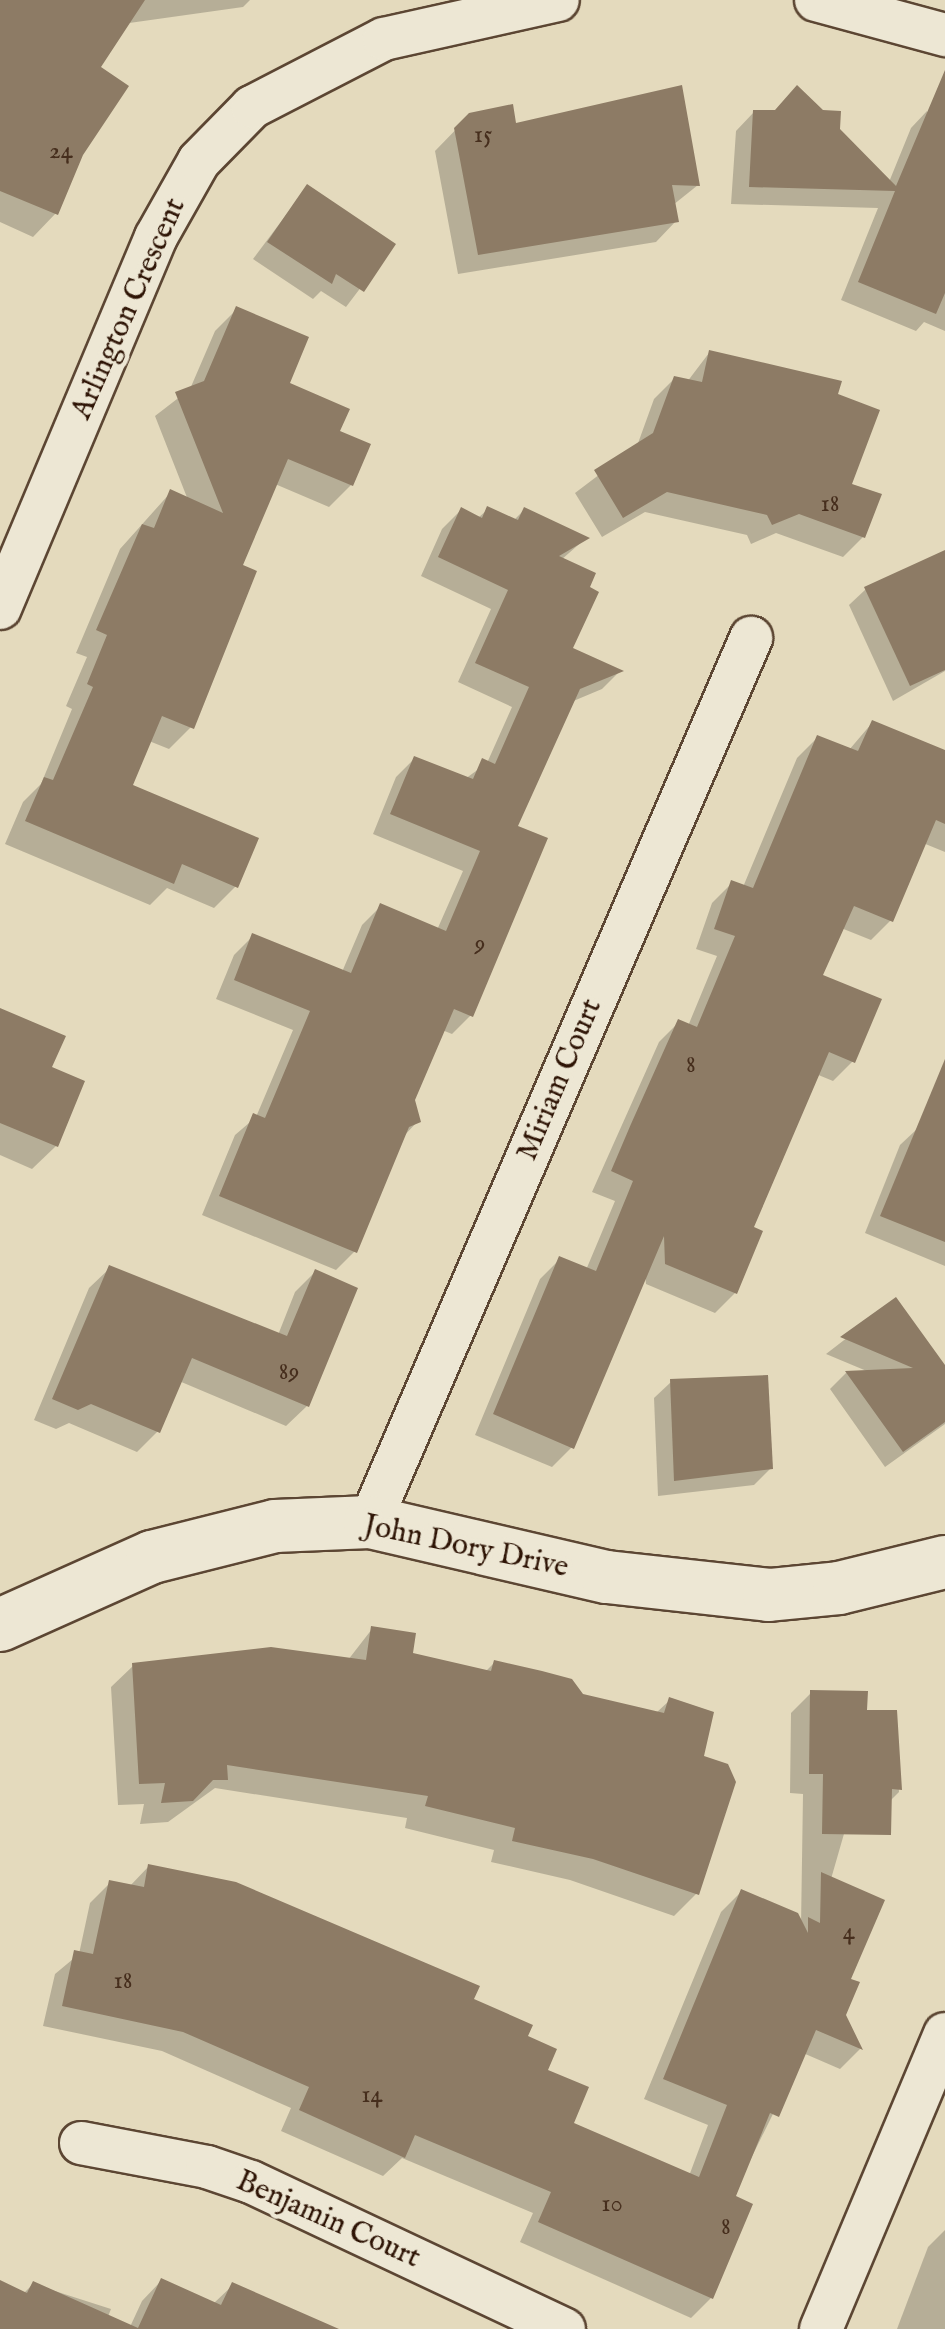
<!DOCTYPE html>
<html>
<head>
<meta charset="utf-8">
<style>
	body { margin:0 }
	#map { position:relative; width:945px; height:2329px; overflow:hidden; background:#e4dabd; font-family:"IM FELL English",serif }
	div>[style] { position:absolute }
	.shadow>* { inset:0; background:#0003 }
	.building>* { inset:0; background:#8d7b65 }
	.roads { filter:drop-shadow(2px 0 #5c4633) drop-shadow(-2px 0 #5c4633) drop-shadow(0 2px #5c4633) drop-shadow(0 -2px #5c4633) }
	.minor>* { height:42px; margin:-21px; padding:0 21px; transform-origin:21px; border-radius:21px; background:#ede7d4 }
	.tertiary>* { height:52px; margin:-26px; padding:0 26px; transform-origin:26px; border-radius:26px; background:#ede7d4 }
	span { translate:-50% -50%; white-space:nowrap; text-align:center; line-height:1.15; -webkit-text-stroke:9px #ede7d4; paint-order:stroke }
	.number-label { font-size:25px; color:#462e1d }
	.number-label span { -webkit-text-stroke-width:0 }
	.street-label { font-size:30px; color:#2e1405 }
</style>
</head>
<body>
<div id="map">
	<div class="shadow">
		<i style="clip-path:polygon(0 0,250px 0,243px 7px,115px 25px,97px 68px,81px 154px,56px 213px,33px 237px,0 222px)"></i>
		<i style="clip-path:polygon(927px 111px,945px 159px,945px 331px,924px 322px,916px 331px,841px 300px,878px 208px,731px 204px,736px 131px,754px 112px,838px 130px,889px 182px,911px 128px)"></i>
		<i style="clip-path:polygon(470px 115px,514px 126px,698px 185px,673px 205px,676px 221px,656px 242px,458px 274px,435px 151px)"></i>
		<i style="clip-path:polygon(307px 187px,393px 245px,346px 307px,321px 291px,313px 299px,253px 259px)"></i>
		<i style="clip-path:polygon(237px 309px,286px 384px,337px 432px,351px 485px,329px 507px,275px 484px,240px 567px,191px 727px,169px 749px,149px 741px,130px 786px,236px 886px,214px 908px,167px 888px,150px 905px,5px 844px,23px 802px,41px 784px,72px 709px,66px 706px,87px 657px,76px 653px,120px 549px,171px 492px,188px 500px,155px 416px,190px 389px,215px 331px)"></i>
		<i style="clip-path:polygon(709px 353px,849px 485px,863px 537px,843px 557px,776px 533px,751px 544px,747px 535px,645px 512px,602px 537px,575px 493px,637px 446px,654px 399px,674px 379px,687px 382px)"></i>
		<i style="clip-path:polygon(461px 510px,478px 518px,487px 510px,513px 521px,524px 510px,585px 539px,561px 560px,570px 649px,619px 672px,602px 689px,571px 702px,514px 827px,471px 1015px,452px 1034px,442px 1030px,412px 1100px,418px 1121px,402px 1138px,354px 1252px,336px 1270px,202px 1215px,235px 1135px,256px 1117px,293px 1030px,216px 999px,234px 955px,253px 936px,342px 972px,362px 925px,381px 906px,437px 930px,463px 871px,373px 834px,396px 777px,415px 758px,465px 779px,487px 763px,512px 707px,458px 682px,491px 609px,421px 576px,442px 529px)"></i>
		<i style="clip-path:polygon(945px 552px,945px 671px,893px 701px,849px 605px,866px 589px)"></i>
		<i style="clip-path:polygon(872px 723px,945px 753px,945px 852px,923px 843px,891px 920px,871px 940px,841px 928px,819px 977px,853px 1061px,833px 1081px,816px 1074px,750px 1228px,735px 1293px,715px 1313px,646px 1284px,645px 1273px,572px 1447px,552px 1467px,475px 1435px,540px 1279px,560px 1259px,586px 1270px,615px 1201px,592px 1192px,659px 1042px,679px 1022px,688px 1026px,717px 956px,696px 949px,712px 903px,732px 883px,743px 887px,797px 758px,817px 738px,849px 750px)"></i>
		<i style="clip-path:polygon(0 1011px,49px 1069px,56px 1146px,32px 1169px,0 1155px)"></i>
		<i style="clip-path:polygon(917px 1129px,945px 1140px,945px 1266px,865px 1233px,900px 1145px)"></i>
		<i style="clip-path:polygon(110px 1268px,278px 1335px,295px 1292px,315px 1272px,307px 1406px,286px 1426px,179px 1381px,158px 1431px,137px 1452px,69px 1423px,56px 1429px,34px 1420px,89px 1288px)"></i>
		<i style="clip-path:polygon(896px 1300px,945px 1369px,945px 1424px,885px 1467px,830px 1389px,846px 1373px,869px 1372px,826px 1354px)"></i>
		<i style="clip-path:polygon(671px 1382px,771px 1468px,754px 1485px,658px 1496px,654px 1398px)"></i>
		<i style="clip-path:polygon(372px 1629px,410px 1655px,485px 1672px,495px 1662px,581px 1696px,656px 1713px,670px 1700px,701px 1758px,696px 1894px,674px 1916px,570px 1880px,491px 1862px,494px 1850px,405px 1828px,407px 1818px,215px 1788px,168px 1822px,140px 1824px,144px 1804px,118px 1805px,111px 1687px,134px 1665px,348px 1660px)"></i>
		<i style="clip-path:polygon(811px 1693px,865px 1713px,895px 1713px,899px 1792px,879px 1812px,852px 1806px,831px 1879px,848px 1980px,844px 2015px,860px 2049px,840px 2069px,803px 2053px,732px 2197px,711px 2298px,691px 2318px,520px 2242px,533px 2213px,402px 2158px,383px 2176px,281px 2131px,291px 2108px,162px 2051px,43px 2026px,55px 1974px,79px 1954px,90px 1903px,110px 1883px,129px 1887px,149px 1866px,471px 2000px,525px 2038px,570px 2124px,689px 2176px,708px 2125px,644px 2099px,721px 1912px,741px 1892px,801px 1925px,803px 1794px,790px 1793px,791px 1713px)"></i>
		<i style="clip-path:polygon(945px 2230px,945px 2329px,897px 2329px,928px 2247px)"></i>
		<i style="clip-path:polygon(161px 2281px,213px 2304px,233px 2285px,323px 2329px,129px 2329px,142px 2301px)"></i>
		<i style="clip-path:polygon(0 2283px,23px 2294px,33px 2284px,111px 2309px,103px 2329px,0 2329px)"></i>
	</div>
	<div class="building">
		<i style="clip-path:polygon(0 0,145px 0,101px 67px,129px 86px,83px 155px,58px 215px,0 191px)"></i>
		<i style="clip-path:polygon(945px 70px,945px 293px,936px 314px,858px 282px,895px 191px,749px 187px,753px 110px,775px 110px,797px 85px,823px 110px,841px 111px,840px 129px,896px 186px)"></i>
		<i style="clip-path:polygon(682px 85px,700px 186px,672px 185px,679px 222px,478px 255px,454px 128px,469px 113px,513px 104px,516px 123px)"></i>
		<i style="clip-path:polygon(307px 184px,396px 244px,364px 292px,336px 274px,332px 284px,267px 242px)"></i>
		<i style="clip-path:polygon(236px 306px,309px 337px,290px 383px,350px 409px,340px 431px,371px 444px,353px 486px,288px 459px,243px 565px,257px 571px,194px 729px,162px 716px,133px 785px,259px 838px,238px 888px,182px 864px,174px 884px,25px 821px,44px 777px,53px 780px,93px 687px,87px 684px,107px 635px,96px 630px,142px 524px,154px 528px,170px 489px,223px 513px,175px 392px,204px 381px)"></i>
		<i style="clip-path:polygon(709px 350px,842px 381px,838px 394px,880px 410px,852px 484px,882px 494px,865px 538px,799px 514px,772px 525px,767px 515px,667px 492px,623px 518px,594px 470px,653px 433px,674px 376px,702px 382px)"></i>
		<i style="clip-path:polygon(487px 506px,518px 520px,524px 507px,590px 538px,559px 556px,596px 573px,590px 587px,599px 592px,573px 648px,624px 671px,580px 689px,518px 826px,548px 838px,473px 1017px,454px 1009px,415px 1100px,421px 1122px,409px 1127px,357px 1253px,219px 1196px,253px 1113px,265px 1118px,310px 1011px,234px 980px,252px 933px,351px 973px,380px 903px,446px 931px,480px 851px,390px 814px,414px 756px,473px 779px,482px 758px,495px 764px,529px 687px,475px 663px,508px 590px,438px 557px,461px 507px,482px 518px)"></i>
		<i style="clip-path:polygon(945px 550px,945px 670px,910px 686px,864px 587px)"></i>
		<i style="clip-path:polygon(872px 720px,945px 750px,945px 824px,936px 820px,893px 922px,854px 906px,823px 975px,882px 999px,855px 1063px,829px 1052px,754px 1227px,763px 1231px,737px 1294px,665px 1264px,664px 1236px,574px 1449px,493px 1414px,559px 1256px,596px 1271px,633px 1181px,611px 1171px,631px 1124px,678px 1019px,697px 1027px,735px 936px,714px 929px,731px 880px,753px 888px,817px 735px,858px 751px)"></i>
		<i style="clip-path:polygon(0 1008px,66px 1036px,52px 1067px,85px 1081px,58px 1147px,0 1123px)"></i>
		<i style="clip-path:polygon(945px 1059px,945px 1242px,880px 1216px)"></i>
		<i style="clip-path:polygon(109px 1265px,287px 1336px,315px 1269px,358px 1288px,309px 1407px,192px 1358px,160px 1433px,91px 1404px,78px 1410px,52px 1399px)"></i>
		<i style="clip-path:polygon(896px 1297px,945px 1365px,945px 1422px,903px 1452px,845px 1371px,913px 1368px,840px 1337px)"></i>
		<i style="clip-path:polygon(768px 1375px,773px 1469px,674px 1481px,670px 1379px)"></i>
		<i style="clip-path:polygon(371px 1626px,416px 1633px,413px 1653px,491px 1671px,494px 1660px,542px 1671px,572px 1679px,583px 1694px,664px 1713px,669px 1697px,714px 1712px,704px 1756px,728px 1764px,736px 1782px,699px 1895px,593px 1859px,512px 1841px,515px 1828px,425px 1806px,428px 1796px,227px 1765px,228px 1780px,213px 1780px,193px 1801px,161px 1803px,165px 1783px,139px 1784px,132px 1663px,271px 1647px,366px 1660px)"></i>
		<i style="clip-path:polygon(810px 1690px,868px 1691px,867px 1710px,897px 1710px,902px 1790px,892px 1789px,891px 1835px,822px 1834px,823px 1774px,809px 1774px)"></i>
		<i style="clip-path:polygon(148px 1864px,236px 1882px,480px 1986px,474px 1999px,533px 2025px,528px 2036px,557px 2049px,548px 2070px,589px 2087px,574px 2123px,699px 2177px,727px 2105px,663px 2079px,741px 1889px,798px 1913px,808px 1933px,808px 1917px,820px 1923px,821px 1872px,885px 1900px,851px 1979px,860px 1982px,846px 2015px,863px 2050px,816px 2030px,779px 2117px,770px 2113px,736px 2196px,753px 2204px,713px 2299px,538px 2222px,551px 2192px,415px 2135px,405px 2158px,299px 2110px,309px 2087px,183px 2032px,62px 2006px,74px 1950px,93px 1954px,109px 1880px,144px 1887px)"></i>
		<i style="clip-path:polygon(161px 2278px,221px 2305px,232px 2282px,339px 2329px,0 2329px,0 2280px,27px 2293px,33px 2281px,138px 2328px)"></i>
	</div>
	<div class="roads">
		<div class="minor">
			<i style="left:816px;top:0;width:134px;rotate:15.2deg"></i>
			<i style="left:0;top:608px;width:402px;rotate:-67.2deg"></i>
			<i style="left:156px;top:237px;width:87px;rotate:-60.5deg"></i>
			<i style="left:199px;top:161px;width:76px;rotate:-45.5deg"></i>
			<i style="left:252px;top:107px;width:148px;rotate:-27.3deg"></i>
			<i style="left:384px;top:39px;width:178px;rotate:-12.6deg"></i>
			<i style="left:370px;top:1522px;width:963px;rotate:-66.68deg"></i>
			<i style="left:81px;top:2143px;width:128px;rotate:10.8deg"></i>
			<i style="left:207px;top:2167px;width:46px;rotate:18.8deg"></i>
			<i style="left:251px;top:2182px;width:346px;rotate:25.2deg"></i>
			<i style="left:821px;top:2329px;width:320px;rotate:-67.2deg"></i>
		</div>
		<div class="tertiary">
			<i style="left:0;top:1625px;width:167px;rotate:-24.1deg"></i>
			<i style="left:152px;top:1557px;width:127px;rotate:-14.1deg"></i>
			<i style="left:275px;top:1526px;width:95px;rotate:-2.4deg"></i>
			<i style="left:370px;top:1522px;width:243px;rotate:13.1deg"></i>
			<i style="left:607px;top:1577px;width:163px;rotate:6.3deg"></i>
			<i style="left:769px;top:1595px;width:70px;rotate:-5.7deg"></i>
			<i style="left:839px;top:1588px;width:109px;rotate:-13.8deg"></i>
		</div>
	</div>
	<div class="number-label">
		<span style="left:483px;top:135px">15</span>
		<span style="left:61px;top:151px">24</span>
		<span style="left:830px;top:504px">18</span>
		<span style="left:480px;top:944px">9</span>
		<span style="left:691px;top:1065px">8</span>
		<span style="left:289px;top:1372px">89</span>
		<span style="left:849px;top:1932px">4</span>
		<span style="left:123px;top:1981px">18</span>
		<span style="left:372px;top:2095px">14</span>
		<span style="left:612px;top:2204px">10</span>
		<span style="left:726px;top:2227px">8</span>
	</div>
	<div class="street-label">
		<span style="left:129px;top:309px;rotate:-66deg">Arlington Crescent</span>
		<span style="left:560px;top:1080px;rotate:-67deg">Miriam Court</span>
		<span style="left:466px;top:1547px;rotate:12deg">John Dory Drive</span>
		<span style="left:328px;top:2220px;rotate:24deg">Benjamin Court</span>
	</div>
</div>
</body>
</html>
